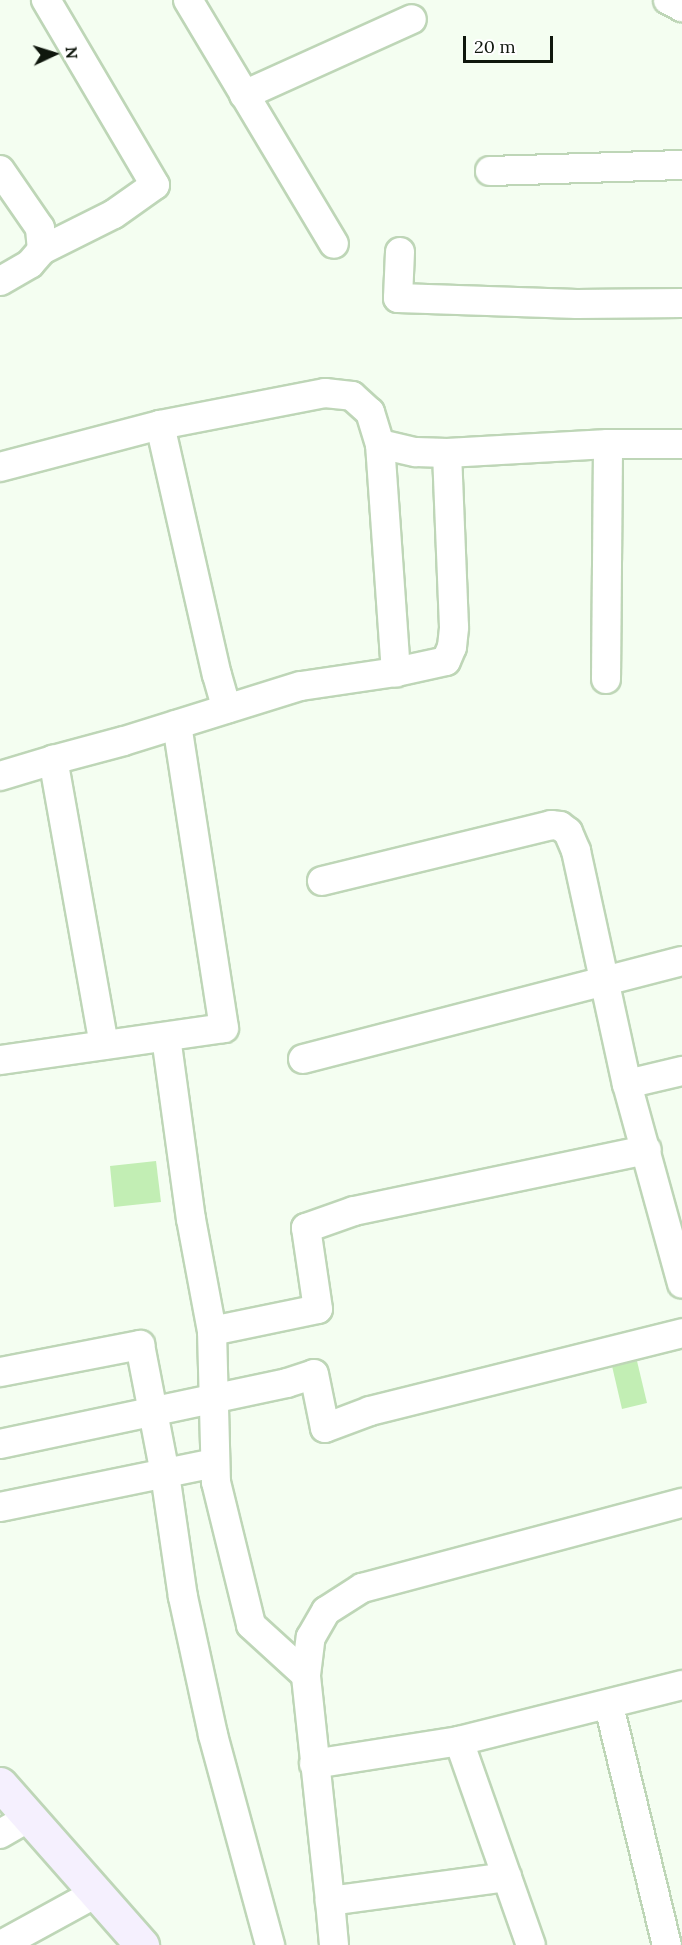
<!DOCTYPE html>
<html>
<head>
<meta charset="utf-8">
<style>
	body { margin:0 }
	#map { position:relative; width:682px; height:1945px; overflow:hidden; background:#f4fef1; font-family:Lora,serif }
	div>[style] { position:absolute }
	.building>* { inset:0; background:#c2eeb4 }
	.roads { filter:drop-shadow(2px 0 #bed6b7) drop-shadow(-2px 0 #bed6b7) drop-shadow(0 2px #bed6b7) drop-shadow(0 -2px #bed6b7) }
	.street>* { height:28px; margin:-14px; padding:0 14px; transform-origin:14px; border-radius:14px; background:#fff }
	.secondary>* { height:33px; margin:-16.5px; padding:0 16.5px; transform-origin:16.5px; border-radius:16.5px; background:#f5f0fe }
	span { translate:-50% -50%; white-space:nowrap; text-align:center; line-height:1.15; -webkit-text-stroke:4.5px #fff; paint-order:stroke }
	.north { position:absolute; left:24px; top:24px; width:60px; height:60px; -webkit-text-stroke:4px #fff; paint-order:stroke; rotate:86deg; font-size:16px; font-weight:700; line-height:24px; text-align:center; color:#0f170d }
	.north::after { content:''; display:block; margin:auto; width:21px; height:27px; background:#0f170d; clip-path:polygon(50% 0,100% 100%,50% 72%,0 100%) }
	.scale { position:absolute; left:463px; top:36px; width:90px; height:27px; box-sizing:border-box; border:3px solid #0f170d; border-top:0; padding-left:8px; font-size:18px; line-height:21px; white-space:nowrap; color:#0f170d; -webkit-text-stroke:4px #fff; paint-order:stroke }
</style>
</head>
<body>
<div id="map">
	<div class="building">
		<i style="clip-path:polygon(156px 1161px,161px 1202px,114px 1207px,110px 1166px)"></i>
		<i style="clip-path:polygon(637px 1361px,647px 1403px,622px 1409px,612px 1366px)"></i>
	</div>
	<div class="roads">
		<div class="street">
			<i style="left:188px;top:0;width:284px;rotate:59.1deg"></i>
			<i style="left:668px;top:0;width:16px;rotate:27deg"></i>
			<i style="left:244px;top:95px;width:184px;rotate:-24.3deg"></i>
			<i style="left:0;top:170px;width:70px;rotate:55.4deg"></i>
			<i style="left:40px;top:228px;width:22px;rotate:85deg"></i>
			<i style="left:42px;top:250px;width:18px;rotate:131deg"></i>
			<i style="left:30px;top:264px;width:34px;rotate:150deg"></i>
			<i style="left:490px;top:171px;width:192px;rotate:-1.8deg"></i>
			<i style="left:42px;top:250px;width:80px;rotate:-26.6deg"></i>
			<i style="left:114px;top:214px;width:50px;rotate:-35.3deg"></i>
			<i style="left:155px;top:185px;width:215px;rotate:-120.5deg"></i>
			<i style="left:400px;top:252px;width:46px;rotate:92.5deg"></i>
			<i style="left:398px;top:298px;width:179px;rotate:1.9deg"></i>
			<i style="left:577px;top:304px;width:105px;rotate:-0.5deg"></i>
			<i style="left:160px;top:425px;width:256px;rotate:77.2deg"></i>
			<i style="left:217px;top:675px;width:35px;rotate:74deg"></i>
			<i style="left:380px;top:444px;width:229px;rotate:86deg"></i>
			<i style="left:0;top:467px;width:165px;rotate:-14.7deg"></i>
			<i style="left:160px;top:425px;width:168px;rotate:-11deg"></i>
			<i style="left:325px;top:393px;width:27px;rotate:6deg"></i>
			<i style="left:352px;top:396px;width:24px;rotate:42deg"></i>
			<i style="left:370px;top:412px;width:34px;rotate:73deg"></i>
			<i style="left:380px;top:444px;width:37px;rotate:13deg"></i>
			<i style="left:416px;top:452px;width:31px;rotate:2deg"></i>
			<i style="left:447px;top:453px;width:161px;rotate:-3.2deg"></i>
			<i style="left:608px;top:444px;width:74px"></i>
			<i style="left:606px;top:679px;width:235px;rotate:-89.5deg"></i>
			<i style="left:0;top:776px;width:55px;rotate:-16.8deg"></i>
			<i style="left:322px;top:881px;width:236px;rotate:-13.7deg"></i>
			<i style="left:551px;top:825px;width:9px;rotate:6deg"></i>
			<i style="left:560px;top:826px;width:10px;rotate:37deg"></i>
			<i style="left:568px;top:832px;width:21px;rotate:67deg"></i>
			<i style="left:576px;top:851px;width:239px;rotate:77.7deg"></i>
			<i style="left:627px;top:1084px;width:207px;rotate:74.6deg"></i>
			<i style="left:166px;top:1037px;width:184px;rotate:82.2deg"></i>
			<i style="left:191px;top:1219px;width:114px;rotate:79.4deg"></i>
			<i style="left:212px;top:1331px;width:151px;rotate:88.5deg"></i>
			<i style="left:216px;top:1482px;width:147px;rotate:76.2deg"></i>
			<i style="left:251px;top:1625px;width:74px;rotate:42.3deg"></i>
			<i style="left:104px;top:1045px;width:290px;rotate:-100.1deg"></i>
			<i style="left:53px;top:760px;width:73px;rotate:-15deg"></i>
			<i style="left:124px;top:741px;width:185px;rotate:-17.3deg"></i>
			<i style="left:301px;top:686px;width:96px;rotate:-8.4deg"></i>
			<i style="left:396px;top:672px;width:51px;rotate:-12.4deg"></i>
			<i style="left:446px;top:661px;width:15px;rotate:-67deg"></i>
			<i style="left:452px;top:647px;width:20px;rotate:-84deg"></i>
			<i style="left:454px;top:627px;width:174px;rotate:-92.3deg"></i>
			<i style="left:303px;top:1059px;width:391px;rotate:-14.5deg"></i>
			<i style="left:0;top:1060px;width:226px;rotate:-8.1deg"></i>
			<i style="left:224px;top:1028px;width:307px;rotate:-98.8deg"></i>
			<i style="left:627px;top:1084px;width:57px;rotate:-13.3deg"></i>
			<i style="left:212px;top:1331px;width:108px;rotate:-11.7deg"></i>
			<i style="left:318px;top:1309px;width:82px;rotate:-98.4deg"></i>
			<i style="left:306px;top:1228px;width:51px;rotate:-19.5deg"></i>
			<i style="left:354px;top:1211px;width:299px;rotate:-11.8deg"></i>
			<i style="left:0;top:1372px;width:143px;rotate:-10.9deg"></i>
			<i style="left:140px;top:1345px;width:131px;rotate:79deg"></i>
			<i style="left:165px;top:1474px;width:124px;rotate:81.7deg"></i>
			<i style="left:183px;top:1597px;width:141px;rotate:77.7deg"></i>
			<i style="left:213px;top:1735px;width:218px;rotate:74.8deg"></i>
			<i style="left:0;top:1444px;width:293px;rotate:-12deg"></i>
			<i style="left:287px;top:1383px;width:28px;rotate:-18deg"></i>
			<i style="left:314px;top:1374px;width:55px;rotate:78.5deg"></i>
			<i style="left:325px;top:1428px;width:48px;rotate:-20.7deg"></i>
			<i style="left:370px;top:1411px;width:322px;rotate:-14deg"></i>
			<i style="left:0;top:1507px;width:218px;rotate:-11.6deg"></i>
			<i style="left:609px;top:1706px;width:246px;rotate:76.4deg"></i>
			<i style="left:459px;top:1741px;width:216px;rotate:70.6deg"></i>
			<i style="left:314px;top:1764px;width:147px;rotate:-9deg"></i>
			<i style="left:459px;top:1741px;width:230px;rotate:-14.1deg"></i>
			<i style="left:0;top:1834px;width:34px;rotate:-30deg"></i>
			<i style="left:507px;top:1877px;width:179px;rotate:172.3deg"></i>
			<i style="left:330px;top:1901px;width:227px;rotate:-96.1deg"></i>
			<i style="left:306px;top:1675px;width:38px;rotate:-83deg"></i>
			<i style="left:311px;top:1637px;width:30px;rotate:-60deg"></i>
			<i style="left:326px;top:1611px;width:43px;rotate:-32.6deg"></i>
			<i style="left:362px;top:1588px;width:331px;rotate:-14.9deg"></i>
			<i style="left:330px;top:1901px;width:44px;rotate:84.8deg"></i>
			<i style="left:1px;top:1945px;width:108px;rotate:-28.7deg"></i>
		</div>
		<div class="secondary">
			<i style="left:0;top:1784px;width:215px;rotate:48.6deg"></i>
		</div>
	</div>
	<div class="north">N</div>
	<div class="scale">20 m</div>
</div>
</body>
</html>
